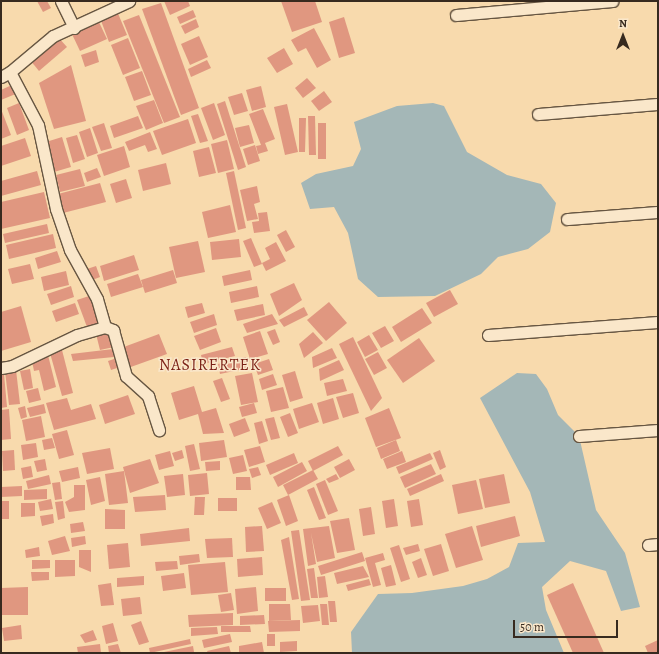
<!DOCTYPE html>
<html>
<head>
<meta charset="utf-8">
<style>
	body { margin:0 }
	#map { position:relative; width:659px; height:654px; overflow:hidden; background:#f8daad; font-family:Alegreya,serif }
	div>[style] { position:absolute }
	.water>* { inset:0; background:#a4b7b7 }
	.building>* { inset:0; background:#e09780 }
	.roads { filter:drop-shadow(1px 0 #675642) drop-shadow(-1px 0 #675642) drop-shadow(0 1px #675642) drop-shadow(0 -1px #675642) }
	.minor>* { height:11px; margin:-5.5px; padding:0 5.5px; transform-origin:5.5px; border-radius:5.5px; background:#fae7ca }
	span { translate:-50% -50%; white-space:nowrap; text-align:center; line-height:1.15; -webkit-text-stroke:3px #fae7ca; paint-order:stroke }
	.quarter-label { font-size:16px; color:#7a1f14; letter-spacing:1px }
	.frame { position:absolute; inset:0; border:2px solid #372a1f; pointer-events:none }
	.north { position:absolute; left:603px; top:16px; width:40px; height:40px; -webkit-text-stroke:3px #fae7ca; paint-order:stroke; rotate:0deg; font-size:11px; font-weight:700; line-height:16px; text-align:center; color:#372a1f }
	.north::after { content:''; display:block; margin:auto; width:14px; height:18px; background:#372a1f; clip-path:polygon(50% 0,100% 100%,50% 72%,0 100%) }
	.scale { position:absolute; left:513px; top:620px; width:105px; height:18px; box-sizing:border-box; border:2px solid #372a1f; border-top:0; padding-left:5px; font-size:12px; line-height:14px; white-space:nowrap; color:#372a1f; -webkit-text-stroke:3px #fae7ca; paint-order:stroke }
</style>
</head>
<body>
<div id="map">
	<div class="water">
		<i style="clip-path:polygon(433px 103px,444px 106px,467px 152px,507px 175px,541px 184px,556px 203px,550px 232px,528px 249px,498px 257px,481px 274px,435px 296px,378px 297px,358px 279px,348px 233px,334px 207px,310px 209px,301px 183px,316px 174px,353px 166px,361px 149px,354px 122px,397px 106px)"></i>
		<i style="clip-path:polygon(517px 373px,536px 374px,547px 389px,558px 415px,579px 436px,596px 510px,625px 553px,640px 607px,621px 611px,606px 571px,570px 561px,542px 587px,546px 610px,564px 653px,352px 653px,351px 632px,378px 594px,412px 593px,463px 586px,487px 579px,509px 567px,518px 543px,545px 542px,530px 492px,480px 398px)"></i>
	</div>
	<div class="building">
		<i style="clip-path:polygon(37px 1px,47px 1px,51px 8px,43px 12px)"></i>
		<i style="clip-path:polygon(164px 1px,188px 1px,190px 6px,170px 15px)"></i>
		<i style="clip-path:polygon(281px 1px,315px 1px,322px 22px,292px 32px)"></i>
		<i style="clip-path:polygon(161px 3px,199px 108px,181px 115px,142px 9px)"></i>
		<i style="clip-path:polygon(193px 10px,196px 17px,180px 24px,177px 17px)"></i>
		<i style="clip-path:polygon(117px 11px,127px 35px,109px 42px,100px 18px)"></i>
		<i style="clip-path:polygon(139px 15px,180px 117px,164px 123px,123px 21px)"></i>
		<i style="clip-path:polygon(344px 17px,355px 53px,339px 58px,329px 22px)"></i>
		<i style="clip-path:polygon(196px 19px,199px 27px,185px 34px,181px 26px)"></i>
		<i style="clip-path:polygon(98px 20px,107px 39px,80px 51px,71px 32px)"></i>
		<i style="clip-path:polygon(314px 28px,331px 60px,317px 68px,306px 48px,298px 52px,291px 40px)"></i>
		<i style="clip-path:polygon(199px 36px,208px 57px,190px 65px,181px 44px)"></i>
		<i style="clip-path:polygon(58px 37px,67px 47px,39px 71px,30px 60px)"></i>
		<i style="clip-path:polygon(128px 38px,140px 68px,123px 75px,111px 45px)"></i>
		<i style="clip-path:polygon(284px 48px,293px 64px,277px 73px,267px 58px)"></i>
		<i style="clip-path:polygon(96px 50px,99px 62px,85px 67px,81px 55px)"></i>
		<i style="clip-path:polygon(207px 60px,211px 68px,191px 77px,188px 69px)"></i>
		<i style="clip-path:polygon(71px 65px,86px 121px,54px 129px,39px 83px)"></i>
		<i style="clip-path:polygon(142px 71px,151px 95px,134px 101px,125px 77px)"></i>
		<i style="clip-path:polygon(307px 78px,316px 88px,303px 98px,295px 88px)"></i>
		<i style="clip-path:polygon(14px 84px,18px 93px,1px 100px,1px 90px)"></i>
		<i style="clip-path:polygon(261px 86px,266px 107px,252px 111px,246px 90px)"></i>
		<i style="clip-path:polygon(324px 91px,332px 102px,319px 111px,311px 101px)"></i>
		<i style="clip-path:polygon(242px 93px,248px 111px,234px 115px,228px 97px)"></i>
		<i style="clip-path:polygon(154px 100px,163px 123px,146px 130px,136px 106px)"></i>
		<i style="clip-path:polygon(225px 101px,246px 167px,238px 170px,217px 104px)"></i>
		<i style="clip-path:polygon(19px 103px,29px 130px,17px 135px,7px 108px)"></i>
		<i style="clip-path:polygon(214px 103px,225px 135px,213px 140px,201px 108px)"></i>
		<i style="clip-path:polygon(287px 104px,298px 152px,285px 155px,274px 107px)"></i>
		<i style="clip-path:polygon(1px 109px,11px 135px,1px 139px)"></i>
		<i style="clip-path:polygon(263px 109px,275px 139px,265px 143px,268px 151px,258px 154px,256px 146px,261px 145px,249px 114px)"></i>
		<i style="clip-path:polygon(198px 114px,208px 141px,200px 143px,191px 116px)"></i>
		<i style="clip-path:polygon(138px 116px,143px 128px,114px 138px,110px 126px)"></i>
		<i style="clip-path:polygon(308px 116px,315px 116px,316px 155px,309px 155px)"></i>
		<i style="clip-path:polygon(299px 118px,306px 118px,305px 152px,299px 152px)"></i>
		<i style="clip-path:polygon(188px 119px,196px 143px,162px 155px,153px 131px)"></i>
		<i style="clip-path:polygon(104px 123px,112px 148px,101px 151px,92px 127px)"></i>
		<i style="clip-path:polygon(318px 123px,326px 123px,326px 159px,318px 159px)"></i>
		<i style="clip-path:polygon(249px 125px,254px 143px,240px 147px,235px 128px)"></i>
		<i style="clip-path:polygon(90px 128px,98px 153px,87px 157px,79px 132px)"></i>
		<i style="clip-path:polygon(150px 132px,157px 149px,148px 152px,145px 145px,129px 151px,125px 142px)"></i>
		<i style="clip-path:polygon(77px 135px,85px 159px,73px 163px,66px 138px)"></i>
		<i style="clip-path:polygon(62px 137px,71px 167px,54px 172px,46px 142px)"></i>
		<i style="clip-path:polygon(25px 138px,31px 156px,1px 166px,1px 146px)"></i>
		<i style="clip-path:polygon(227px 140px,234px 169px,218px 173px,211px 144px)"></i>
		<i style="clip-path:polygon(255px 145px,260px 161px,248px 165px,243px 149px)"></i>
		<i style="clip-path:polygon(124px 146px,130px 167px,104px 176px,97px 155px)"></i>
		<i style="clip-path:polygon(209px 147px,216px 173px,199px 177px,193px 151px)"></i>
		<i style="clip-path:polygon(166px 163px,171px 184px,143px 191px,138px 170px)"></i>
		<i style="clip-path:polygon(97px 168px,101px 177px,87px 182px,84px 173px)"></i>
		<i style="clip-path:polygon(80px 169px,85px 186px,60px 192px,56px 175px)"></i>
		<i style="clip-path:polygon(37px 171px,41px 185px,1px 196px,1px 181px)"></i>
		<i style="clip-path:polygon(234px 171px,246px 228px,238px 230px,226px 173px)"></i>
		<i style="clip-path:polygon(126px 179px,132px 198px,116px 203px,110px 184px)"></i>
		<i style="clip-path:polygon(100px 183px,106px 202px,63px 213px,58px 194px)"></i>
		<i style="clip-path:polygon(257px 186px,260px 202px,254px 204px,258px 219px,247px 221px,240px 190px)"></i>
		<i style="clip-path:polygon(44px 192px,50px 218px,1px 229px,1px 202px)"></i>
		<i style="clip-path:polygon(230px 205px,236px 232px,208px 238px,202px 212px)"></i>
		<i style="clip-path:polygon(267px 212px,270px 231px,254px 233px,252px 222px,259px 221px,258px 213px)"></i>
		<i style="clip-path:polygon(47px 224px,49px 233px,5px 243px,3px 234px)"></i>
		<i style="clip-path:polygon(286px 230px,295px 247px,286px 252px,277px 235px)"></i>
		<i style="clip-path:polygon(53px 234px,56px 248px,9px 259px,6px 245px)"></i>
		<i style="clip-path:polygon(251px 238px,262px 264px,254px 267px,243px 241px)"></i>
		<i style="clip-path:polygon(239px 239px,241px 257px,212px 260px,210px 242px)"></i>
		<i style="clip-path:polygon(198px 241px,205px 272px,176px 278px,169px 247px)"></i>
		<i style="clip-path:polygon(276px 242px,286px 261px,266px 271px,262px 263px,270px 259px,265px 248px)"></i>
		<i style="clip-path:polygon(57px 251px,61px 262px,38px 269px,35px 258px)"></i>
		<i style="clip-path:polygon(134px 255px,139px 270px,104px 281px,100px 266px)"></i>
		<i style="clip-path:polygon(30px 264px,34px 279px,12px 284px,8px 269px)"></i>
		<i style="clip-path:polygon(96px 266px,100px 277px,82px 284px,78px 272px)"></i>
		<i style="clip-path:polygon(173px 270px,177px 283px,145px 293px,141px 280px)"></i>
		<i style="clip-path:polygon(250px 270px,252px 280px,224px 286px,222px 276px)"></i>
		<i style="clip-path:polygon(66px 271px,69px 285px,44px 291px,41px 277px)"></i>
		<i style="clip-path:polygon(138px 274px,143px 287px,111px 297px,107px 284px)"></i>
		<i style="clip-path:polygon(294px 283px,302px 300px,279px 316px,270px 294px)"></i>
		<i style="clip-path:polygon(71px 286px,74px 297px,51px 305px,47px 294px)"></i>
		<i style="clip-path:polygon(257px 286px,259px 297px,231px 303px,229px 292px)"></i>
		<i style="clip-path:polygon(450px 290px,458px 304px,434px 317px,426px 303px)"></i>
		<i style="clip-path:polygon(101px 292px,110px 319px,87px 327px,77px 300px)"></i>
		<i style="clip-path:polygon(329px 302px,347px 323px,326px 341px,307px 320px)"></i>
		<i style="clip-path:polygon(75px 303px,79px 314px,56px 322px,52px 311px)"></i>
		<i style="clip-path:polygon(202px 303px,205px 313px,188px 318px,185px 307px)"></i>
		<i style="clip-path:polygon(263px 304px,265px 315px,237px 321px,234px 310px)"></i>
		<i style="clip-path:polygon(21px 306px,31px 342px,1px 351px,1px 312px)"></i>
		<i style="clip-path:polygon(304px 307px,308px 315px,284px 327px,279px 320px)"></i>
		<i style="clip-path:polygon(422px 308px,432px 323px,401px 342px,392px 327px)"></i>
		<i style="clip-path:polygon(214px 314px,217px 325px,194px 333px,190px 322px)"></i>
		<i style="clip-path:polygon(272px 314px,278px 324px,247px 333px,243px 324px)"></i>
		<i style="clip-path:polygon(385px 326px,394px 341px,381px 348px,372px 333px)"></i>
		<i style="clip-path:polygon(216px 328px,221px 342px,200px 350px,194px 336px)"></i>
		<i style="clip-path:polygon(275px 329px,280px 342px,273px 345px,267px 332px)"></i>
		<i style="clip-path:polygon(110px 331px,114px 347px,100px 350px,96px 334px)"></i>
		<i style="clip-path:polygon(260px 331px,268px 354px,250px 359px,243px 337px)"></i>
		<i style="clip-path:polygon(313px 332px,323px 343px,304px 358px,299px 344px)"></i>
		<i style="clip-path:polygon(159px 334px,167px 354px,128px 368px,121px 348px)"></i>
		<i style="clip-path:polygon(369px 335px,378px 350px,365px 357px,357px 342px)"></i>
		<i style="clip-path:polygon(353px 337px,382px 398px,371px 411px,339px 344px)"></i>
		<i style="clip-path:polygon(419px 338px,435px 361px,403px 383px,387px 360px)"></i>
		<i style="clip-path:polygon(232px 347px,235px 356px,203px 364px,201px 355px)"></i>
		<i style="clip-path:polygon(332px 348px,337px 358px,313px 368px,312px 357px)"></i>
		<i style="clip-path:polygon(113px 349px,114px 357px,73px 361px,71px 354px)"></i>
		<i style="clip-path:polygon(62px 350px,73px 393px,62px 396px,50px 353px)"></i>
		<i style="clip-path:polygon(378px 352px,387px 368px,374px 375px,365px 359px)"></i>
		<i style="clip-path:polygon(48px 355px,56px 387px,44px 391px,39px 370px,34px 371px,32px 361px)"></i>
		<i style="clip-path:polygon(246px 357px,248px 368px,220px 374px,218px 364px)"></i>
		<i style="clip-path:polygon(117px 358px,120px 367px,111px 370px,108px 361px)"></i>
		<i style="clip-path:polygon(269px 359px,273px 370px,258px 375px,254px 364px)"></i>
		<i style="clip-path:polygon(339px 360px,344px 370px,320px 381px,319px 369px)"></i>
		<i style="clip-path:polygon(30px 369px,33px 388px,24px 390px,20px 371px)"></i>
		<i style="clip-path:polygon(16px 370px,20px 404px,9px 405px,5px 371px)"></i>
		<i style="clip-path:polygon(295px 371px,303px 398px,290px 402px,282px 375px)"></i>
		<i style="clip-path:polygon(252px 373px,258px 402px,241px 405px,235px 376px)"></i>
		<i style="clip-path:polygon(1px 374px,4px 374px,7px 407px,1px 408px)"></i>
		<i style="clip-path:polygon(273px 374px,277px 385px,262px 390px,259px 379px)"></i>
		<i style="clip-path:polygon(222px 378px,230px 399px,221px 402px,213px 381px)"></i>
		<i style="clip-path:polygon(343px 379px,347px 391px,327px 396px,324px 383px)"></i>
		<i style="clip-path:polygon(194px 386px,202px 412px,216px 408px,224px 433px,203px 434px,198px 414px,179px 420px,171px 393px)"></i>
		<i style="clip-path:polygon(283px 387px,289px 408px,271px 412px,266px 391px)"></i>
		<i style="clip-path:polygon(38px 388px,41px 400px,29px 403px,26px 391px)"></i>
		<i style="clip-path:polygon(353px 393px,359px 413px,343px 418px,336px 397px)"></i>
		<i style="clip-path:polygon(128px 395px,135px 414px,105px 424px,99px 405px)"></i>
		<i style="clip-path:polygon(67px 398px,71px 410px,91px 404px,96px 419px,54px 430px,46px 403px)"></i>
		<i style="clip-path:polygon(333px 398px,339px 419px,323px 424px,317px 403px)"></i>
		<i style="clip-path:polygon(254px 403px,257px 413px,242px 417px,239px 407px)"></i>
		<i style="clip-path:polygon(312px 403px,319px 422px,299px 429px,293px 409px)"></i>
		<i style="clip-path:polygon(44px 404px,46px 413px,30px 417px,27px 408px)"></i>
		<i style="clip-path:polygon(25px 406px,27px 417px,21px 419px,18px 408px)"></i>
		<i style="clip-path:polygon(389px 408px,401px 438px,376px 447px,365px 418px)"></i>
		<i style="clip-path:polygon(9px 409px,11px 439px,1px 440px,1px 410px)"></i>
		<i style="clip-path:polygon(290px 413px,298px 433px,288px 437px,280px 417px)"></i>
		<i style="clip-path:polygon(41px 416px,45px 437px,26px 441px,22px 420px)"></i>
		<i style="clip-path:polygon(274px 417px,280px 438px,271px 440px,265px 419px)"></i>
		<i style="clip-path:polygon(245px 418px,250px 431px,234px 437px,229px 424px)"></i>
		<i style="clip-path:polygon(262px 421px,268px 441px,259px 444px,254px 423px)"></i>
		<i style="clip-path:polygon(67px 430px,74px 455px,59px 459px,52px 434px)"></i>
		<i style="clip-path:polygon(52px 438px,55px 448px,44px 450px,42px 440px)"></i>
		<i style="clip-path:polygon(224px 440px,227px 457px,201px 461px,199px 443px)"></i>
		<i style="clip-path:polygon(396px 440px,400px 451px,381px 459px,377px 448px)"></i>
		<i style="clip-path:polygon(36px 443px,38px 457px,23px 460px,21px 445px)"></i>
		<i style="clip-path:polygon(194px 444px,200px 469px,190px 471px,185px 446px)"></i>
		<i style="clip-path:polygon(260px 446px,265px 462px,249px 467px,244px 450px)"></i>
		<i style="clip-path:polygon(338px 446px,343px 455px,313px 471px,308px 461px)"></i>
		<i style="clip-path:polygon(110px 448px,114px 469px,87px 474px,82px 453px)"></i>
		<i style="clip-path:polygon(14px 450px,15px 470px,3px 471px,2px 451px)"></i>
		<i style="clip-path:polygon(182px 450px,184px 458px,175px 461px,172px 453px)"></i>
		<i style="clip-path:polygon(440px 450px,446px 467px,440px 470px,433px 453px)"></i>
		<i style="clip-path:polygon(170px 451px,174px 466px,159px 470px,155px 455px)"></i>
		<i style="clip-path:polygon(402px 451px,406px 462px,387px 469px,383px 459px)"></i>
		<i style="clip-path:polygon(294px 453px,298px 463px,270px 475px,266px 465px)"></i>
		<i style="clip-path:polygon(430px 453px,433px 459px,399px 474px,396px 467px)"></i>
		<i style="clip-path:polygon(243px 455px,247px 471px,233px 474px,229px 458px)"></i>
		<i style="clip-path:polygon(45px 459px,47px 470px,37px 472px,34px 461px)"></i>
		<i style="clip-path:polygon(150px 459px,159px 483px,130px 493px,123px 467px)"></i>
		<i style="clip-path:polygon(349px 459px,355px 470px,340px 478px,334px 467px)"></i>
		<i style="clip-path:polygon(220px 461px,220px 470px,206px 471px,205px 462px)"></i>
		<i style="clip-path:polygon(302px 462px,307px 471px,278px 487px,273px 477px)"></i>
		<i style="clip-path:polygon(431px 464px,436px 474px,405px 488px,400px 477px)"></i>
		<i style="clip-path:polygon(31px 466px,33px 477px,23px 479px,21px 468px)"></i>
		<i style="clip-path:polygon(78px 467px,80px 478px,62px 482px,59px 471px)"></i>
		<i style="clip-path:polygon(258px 467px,261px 475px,252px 478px,249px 469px)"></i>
		<i style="clip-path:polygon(313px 470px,318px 479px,288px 495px,283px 485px)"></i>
		<i style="clip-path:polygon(124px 471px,128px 503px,109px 505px,105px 474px)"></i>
		<i style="clip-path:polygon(207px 473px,209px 494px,190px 496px,188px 475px)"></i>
		<i style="clip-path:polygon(183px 474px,185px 495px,167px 497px,164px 476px)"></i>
		<i style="clip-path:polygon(336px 474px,339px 479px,329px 483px,326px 479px)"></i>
		<i style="clip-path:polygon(441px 474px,444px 481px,410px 496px,407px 489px)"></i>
		<i style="clip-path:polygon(504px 474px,510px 503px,485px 508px,479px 479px)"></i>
		<i style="clip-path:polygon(49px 475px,51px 484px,28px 489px,26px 481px)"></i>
		<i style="clip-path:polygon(100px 477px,105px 501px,91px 505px,86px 480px)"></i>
		<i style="clip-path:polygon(236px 477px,250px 477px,251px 490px,236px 490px)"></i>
		<i style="clip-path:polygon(325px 480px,338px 511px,328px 515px,316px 484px)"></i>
		<i style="clip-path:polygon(476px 480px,483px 509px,458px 514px,452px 485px)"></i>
		<i style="clip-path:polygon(60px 482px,62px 499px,55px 500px,52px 483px)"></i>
		<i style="clip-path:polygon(74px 485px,85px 485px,85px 510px,69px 512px,65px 502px,74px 497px)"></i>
		<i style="clip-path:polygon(22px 486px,22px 496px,1px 497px,1px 487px)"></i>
		<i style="clip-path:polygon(314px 487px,326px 518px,319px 520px,307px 490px)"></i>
		<i style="clip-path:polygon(47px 489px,47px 499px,24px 500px,24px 490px)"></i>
		<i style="clip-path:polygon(165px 495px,166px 510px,135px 512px,133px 497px)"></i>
		<i style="clip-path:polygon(289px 495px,298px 521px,286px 526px,277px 500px)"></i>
		<i style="clip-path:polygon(195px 497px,205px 497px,204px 515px,194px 515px)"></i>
		<i style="clip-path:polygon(218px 498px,237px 498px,237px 511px,218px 511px)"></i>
		<i style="clip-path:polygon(51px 499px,53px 509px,40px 511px,38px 502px)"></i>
		<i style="clip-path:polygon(394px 499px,398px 526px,386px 528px,382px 501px)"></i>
		<i style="clip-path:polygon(419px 499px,423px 525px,411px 527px,407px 501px)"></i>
		<i style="clip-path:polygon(1px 501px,9px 501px,9px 519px,1px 519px)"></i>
		<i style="clip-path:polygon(63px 501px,65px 518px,58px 520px,55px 502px)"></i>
		<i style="clip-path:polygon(272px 502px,281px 523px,267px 529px,258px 508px)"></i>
		<i style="clip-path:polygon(21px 503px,35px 503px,35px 516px,21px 517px)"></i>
		<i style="clip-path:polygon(371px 507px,375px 534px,363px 536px,359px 509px)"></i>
		<i style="clip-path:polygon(105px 509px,125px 510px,125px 529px,105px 529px)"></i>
		<i style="clip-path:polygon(53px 514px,54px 523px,42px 526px,40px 516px)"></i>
		<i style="clip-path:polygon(515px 516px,520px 536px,481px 547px,476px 526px)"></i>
		<i style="clip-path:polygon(349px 518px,355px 550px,337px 553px,330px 521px)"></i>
		<i style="clip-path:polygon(83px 522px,85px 531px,71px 533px,70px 524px)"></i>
		<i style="clip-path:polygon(262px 526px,264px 551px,246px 552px,245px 527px)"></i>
		<i style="clip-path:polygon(329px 526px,335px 558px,317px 562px,311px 533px,316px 564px,308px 566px,303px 529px)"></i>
		<i style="clip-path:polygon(472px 526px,483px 560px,456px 568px,445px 534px)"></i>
		<i style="clip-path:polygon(189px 528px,190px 541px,141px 546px,140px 534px)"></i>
		<i style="clip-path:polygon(299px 530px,310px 600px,301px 601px,291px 531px)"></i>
		<i style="clip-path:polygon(65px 536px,70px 551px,52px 555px,48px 541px)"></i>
		<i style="clip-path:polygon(85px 536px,86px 544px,72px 547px,71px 538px)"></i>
		<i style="clip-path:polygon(289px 537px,299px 599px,292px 600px,281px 540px)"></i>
		<i style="clip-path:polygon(232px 538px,233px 557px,207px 558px,205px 539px)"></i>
		<i style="clip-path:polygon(128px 543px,130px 567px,109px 569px,107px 545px)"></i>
		<i style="clip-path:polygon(418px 544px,420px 551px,406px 555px,403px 548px)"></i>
		<i style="clip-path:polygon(441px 544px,449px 571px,433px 576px,424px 549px)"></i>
		<i style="clip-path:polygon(399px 545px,410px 579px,401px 582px,390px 548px)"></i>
		<i style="clip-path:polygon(39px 547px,40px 556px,26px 558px,25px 550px)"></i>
		<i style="clip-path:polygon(79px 550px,91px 550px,91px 572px,79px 567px)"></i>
		<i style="clip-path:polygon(362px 552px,365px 561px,321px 575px,318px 566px)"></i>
		<i style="clip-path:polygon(383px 553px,385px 560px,375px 563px,381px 585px,373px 587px,365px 558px)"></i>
		<i style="clip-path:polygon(199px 554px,200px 562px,180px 565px,179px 556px)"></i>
		<i style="clip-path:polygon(262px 557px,263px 575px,238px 577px,237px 559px)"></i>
		<i style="clip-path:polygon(421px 558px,427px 575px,418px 578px,412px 562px)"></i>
		<i style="clip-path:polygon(32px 560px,50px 560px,50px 568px,32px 569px)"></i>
		<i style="clip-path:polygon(55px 560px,75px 560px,75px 576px,55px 577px)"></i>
		<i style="clip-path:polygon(177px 561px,178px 569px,156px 571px,155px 562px)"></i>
		<i style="clip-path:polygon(225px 562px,228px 592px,191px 595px,188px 565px)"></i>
		<i style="clip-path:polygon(391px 565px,396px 585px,386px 587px,381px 568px)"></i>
		<i style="clip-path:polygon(363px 566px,369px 577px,337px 584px,334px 573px)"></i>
		<i style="clip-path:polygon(314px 568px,318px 598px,311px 598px,307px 569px)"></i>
		<i style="clip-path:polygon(31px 572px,49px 572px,49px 580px,32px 581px)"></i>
		<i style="clip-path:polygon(184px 573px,186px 588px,163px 591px,161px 576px)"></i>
		<i style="clip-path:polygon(144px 576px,144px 585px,117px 587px,117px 578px)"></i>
		<i style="clip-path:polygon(325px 576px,328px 597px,319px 598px,317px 577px)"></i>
		<i style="clip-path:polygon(369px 579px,371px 585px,348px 591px,346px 585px)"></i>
		<i style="clip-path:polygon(111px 583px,114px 605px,101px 606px,98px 585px)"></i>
		<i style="clip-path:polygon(573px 583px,604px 653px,573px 653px,547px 595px)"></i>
		<i style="clip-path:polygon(28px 587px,28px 615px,1px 615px,1px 588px)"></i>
		<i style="clip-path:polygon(256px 587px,258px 611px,237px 614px,235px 589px)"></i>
		<i style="clip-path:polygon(265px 588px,286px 588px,286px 601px,265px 601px)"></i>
		<i style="clip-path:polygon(231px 593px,234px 610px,221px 612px,218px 595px)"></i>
		<i style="clip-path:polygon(140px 597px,142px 614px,123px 616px,121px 599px)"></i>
		<i style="clip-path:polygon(328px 601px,335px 601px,337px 622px,330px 622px)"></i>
		<i style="clip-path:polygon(269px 604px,290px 604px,291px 620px,269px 621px)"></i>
		<i style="clip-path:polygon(320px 604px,327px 604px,329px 625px,322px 625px)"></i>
		<i style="clip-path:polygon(318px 605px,320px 621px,303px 623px,301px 606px)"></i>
		<i style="clip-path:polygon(233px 613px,233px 625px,189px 627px,188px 615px)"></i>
		<i style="clip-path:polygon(264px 615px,265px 624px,240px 625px,240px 616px)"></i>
		<i style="clip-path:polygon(300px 620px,300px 631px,269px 632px,268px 621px)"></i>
		<i style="clip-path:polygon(141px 621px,149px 642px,139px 645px,131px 625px)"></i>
		<i style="clip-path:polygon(113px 623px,118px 641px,106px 644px,102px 626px)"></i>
		<i style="clip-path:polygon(21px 625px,22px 639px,4px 641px,2px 628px)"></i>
		<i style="clip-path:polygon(221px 626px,250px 626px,251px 632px,221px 632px)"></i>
		<i style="clip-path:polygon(217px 627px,218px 634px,191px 636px,191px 628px)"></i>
		<i style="clip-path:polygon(93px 630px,97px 640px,85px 643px,80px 635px)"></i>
		<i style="clip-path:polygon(230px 634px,232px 642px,204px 648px,202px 640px)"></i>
		<i style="clip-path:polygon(267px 634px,275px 634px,275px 646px,267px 646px)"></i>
		<i style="clip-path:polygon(190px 639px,191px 644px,150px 653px,149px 648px)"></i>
		<i style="clip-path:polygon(658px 640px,658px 653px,648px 653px,645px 646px)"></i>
		<i style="clip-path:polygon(297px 641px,297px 651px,280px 652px,280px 642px)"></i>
		<i style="clip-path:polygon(262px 642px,264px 653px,239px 653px,239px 646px)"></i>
		<i style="clip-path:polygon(100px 644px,101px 653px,78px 653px,77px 647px)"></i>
		<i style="clip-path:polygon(118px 644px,121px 653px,109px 653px,108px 646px)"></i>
		<i style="clip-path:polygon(193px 646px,194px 652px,164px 653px,164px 652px)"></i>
		<i style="clip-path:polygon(229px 646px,231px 653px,208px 653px,207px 651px)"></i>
	</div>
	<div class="roads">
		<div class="minor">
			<i style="left:61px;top:1px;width:30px;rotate:64deg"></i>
			<i style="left:456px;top:15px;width:157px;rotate:-5.1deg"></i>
			<i style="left:10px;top:72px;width:60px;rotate:62.2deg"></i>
			<i style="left:38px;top:125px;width:86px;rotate:77.9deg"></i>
			<i style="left:56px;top:209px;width:43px;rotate:71.1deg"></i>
			<i style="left:70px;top:250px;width:56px;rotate:61.1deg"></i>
			<i style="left:97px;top:299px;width:29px;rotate:74deg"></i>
			<i style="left:105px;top:327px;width:9px;rotate:21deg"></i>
			<i style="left:113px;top:330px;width:48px;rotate:74.2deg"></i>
			<i style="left:126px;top:376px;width:30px;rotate:42deg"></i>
			<i style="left:148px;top:396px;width:36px;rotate:72deg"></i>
			<i style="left:1px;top:77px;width:10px;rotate:-29deg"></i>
			<i style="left:10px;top:72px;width:56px;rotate:-39.9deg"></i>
			<i style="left:53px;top:36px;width:84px;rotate:-24.7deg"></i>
			<i style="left:538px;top:114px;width:120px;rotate:-4.8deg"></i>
			<i style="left:567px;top:219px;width:91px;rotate:-4.4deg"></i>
			<i style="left:488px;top:335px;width:170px;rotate:-4.4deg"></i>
			<i style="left:1px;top:368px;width:11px;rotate:-10deg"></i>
			<i style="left:12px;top:366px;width:72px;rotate:-25.5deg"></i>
			<i style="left:77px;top:335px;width:29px;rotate:-16deg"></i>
			<i style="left:579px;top:436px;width:79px;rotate:-4.3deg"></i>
			<i style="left:648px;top:545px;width:10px;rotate:-6deg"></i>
		</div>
	</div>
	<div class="quarter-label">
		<span style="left:210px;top:365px">NASIRERTEK</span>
	</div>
	<div class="frame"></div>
	<div class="north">N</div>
	<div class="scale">50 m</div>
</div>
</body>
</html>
